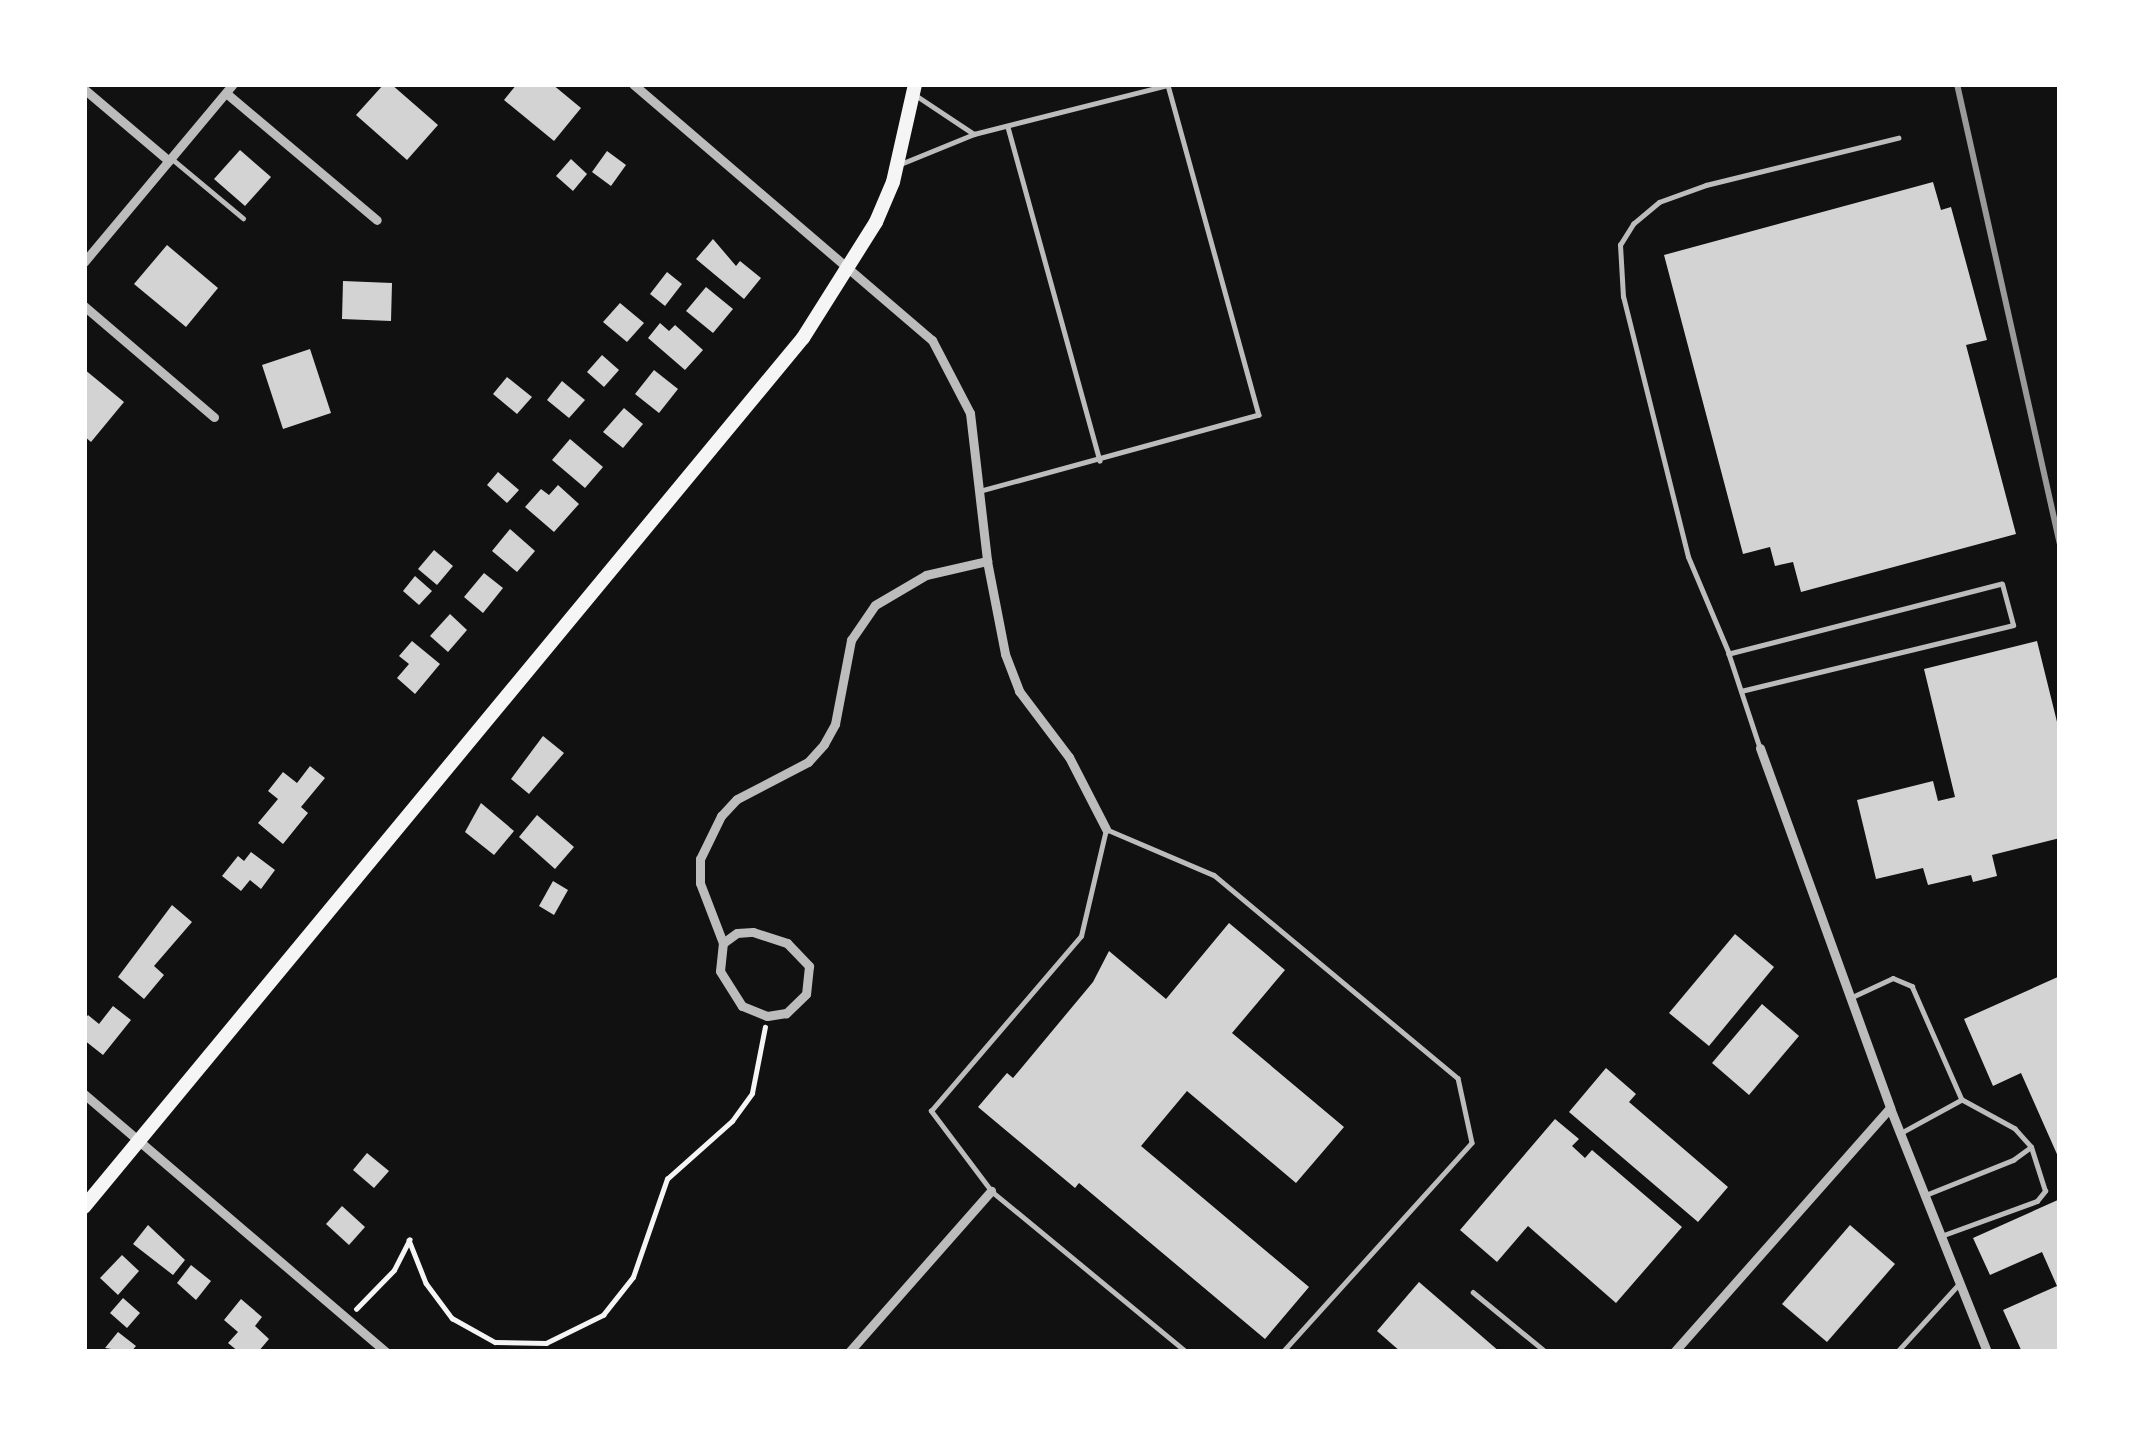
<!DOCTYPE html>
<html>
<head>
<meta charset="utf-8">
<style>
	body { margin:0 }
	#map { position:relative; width:2144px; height:1436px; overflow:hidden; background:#111; font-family:Roboto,sans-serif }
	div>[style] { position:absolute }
	.building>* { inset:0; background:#d3d3d3 }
	.path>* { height:4.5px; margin:-2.25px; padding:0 2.25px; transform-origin:2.25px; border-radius:2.25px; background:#f5f5f5 }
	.service>* { height:4.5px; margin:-2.25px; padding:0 2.25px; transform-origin:2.25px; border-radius:2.25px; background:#bcbcbc }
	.minor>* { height:9px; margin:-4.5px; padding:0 4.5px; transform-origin:4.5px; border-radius:4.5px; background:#bcbcbc }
	.primary>* { height:14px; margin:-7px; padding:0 7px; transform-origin:7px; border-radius:7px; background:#f5f5f5 }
	.rail>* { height:6px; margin:-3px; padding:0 3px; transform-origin:3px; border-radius:3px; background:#9a9a9a }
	span { translate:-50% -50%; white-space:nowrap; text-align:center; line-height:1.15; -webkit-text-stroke:9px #fff; paint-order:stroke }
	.frame { position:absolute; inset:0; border:87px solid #fff; pointer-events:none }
</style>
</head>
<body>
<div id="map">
	<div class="building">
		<i style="clip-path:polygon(384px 84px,391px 84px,438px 125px,407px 160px,356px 115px)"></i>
		<i style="clip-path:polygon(517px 84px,552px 84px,581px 108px,554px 141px,504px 100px)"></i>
		<i style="clip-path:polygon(240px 150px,271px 177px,245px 206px,214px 179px)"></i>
		<i style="clip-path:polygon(607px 151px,626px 165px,611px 186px,592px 172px)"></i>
		<i style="clip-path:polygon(571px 159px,587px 174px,573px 191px,556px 176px)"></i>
		<i style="clip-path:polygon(1933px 182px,1941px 210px,1951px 207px,1987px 340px,1966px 345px,2016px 534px,1801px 592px,1793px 562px,1775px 566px,1770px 547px,1743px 554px,1664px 255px)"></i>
		<i style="clip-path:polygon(713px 239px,736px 266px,740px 261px,761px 278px,744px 299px,696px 259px)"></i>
		<i style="clip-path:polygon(167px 245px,218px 288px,186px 327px,134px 284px)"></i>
		<i style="clip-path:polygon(667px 272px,682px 284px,665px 306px,650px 294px)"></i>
		<i style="clip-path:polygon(343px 281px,392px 283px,391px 321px,342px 319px)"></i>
		<i style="clip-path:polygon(706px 287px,733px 309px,713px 333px,686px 311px)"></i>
		<i style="clip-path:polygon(620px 303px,644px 323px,627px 342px,603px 322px)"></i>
		<i style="clip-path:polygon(660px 323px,669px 331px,675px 325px,703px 350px,685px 370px,648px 338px)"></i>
		<i style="clip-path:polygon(310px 349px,331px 413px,283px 429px,262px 365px)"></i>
		<i style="clip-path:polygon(602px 355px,619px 370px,604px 387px,587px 372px)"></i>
		<i style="clip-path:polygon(84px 369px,124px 402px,91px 442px,84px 436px)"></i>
		<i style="clip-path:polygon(654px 370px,678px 389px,659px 413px,635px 394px)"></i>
		<i style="clip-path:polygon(507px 377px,532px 397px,517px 414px,493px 394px)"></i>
		<i style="clip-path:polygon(562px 381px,585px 400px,569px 418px,547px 400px)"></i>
		<i style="clip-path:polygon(624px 408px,643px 424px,623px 448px,603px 432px)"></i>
		<i style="clip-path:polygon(570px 439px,603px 467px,585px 488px,552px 460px)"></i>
		<i style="clip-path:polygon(498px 472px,519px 490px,507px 503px,487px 485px)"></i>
		<i style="clip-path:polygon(558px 485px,579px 504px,554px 532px,525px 507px,541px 489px,549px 495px)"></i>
		<i style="clip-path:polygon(510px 529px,535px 551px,517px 572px,492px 551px)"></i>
		<i style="clip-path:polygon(434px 550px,453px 566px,437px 585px,418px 569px)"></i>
		<i style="clip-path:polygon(484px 573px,503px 588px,483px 613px,464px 597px)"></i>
		<i style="clip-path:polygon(415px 576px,432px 591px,419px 605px,403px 591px)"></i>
		<i style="clip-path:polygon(450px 614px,467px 630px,448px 652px,430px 636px)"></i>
		<i style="clip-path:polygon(412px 641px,440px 664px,415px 694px,397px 678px,409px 664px,399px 656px)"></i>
		<i style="clip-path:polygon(2037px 641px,2060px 734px,2060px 838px,1992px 855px,1997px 876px,1973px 882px,1971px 875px,1928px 885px,1923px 868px,1876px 879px,1857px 800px,1933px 781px,1938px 801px,1955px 797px,1924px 669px)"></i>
		<i style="clip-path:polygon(543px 736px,564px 753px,529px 794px,511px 779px)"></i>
		<i style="clip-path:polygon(310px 766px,325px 778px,301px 807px,308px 813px,283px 844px,258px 823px,278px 799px,268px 791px,283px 772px,297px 783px)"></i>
		<i style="clip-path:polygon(481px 803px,514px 831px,494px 855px,465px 832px)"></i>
		<i style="clip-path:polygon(537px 815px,574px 847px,555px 869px,519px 837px)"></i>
		<i style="clip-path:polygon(251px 852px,275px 870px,261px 889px,250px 880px,241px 891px,222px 876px,238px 856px,244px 861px)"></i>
		<i style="clip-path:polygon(553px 881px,568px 890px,554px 915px,539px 906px)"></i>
		<i style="clip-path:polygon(172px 905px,192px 922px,154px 966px,164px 975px,144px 999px,118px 977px)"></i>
		<i style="clip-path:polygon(1229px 923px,1285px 970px,1232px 1033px,1344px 1127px,1296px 1183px,1187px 1091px,1141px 1146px,1309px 1287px,1265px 1339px,1079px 1183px,1075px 1188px,978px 1107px,1007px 1073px,1013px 1078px,1093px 982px,1109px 951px,1166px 999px)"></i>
		<i style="clip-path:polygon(1735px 934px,1774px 967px,1709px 1046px,1669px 1013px)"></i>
		<i style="clip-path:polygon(2060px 976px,2060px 1161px,2021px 1073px,1993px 1086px,1964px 1019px)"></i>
		<i style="clip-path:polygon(1762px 1004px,1799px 1036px,1749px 1095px,1712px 1063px)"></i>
		<i style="clip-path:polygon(113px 1006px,131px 1020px,103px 1055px,84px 1040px,84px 1020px,88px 1015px,99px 1024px)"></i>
		<i style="clip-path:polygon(1606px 1068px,1636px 1094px,1629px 1102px,1728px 1187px,1698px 1222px,1569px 1112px)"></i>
		<i style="clip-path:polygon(1555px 1119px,1579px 1139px,1572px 1146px,1585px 1158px,1592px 1150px,1682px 1227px,1616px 1303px,1528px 1226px,1497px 1262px,1460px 1230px)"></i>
		<i style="clip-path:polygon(367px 1153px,389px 1171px,374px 1188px,353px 1170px)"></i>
		<i style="clip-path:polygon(2060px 1199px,2060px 1352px,2022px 1352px,2003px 1310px,2057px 1286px,2042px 1252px,1990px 1275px,1973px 1238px)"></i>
		<i style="clip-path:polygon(342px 1206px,365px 1227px,349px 1245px,326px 1224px)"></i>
		<i style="clip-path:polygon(148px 1225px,185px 1260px,173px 1275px,133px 1244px)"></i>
		<i style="clip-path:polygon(1850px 1225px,1895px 1264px,1827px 1342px,1782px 1304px)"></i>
		<i style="clip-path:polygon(122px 1255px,139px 1271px,118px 1295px,100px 1278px)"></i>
		<i style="clip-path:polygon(191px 1265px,211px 1281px,196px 1300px,177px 1283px)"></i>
		<i style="clip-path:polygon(1419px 1282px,1500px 1352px,1401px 1352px,1377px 1331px)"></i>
		<i style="clip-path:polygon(123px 1298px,140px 1313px,127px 1328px,110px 1313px)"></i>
		<i style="clip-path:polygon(241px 1299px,262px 1317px,255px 1326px,269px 1339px,258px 1352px,239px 1352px,228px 1343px,238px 1332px,224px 1320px)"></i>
		<i style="clip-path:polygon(118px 1332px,136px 1346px,131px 1352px,105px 1348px)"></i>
	</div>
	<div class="path">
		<i style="left:356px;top:1309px;width:54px;rotate:-45.7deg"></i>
		<i style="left:394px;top:1270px;width:34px;rotate:-63deg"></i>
		<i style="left:409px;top:1240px;width:46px;rotate:68.4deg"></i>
		<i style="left:426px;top:1283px;width:44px;rotate:53.4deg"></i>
		<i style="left:452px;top:1318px;width:49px;rotate:29.2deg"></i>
		<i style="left:495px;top:1342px;width:51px;rotate:1.1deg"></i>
		<i style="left:546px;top:1343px;width:64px;rotate:-26.2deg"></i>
		<i style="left:603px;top:1315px;width:48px;rotate:-51.7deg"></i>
		<i style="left:633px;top:1277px;width:104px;rotate:-70.9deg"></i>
		<i style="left:667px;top:1179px;width:87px;rotate:-41.7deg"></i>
		<i style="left:732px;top:1121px;width:34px;rotate:-54deg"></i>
		<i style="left:752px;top:1093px;width:67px;rotate:-78.9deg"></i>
	</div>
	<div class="service">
		<i style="left:914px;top:94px;width:72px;rotate:33.7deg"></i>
		<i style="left:1008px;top:127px;width:346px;rotate:74.6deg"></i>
		<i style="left:171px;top:158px;width:94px;rotate:39.8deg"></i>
		<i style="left:903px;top:163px;width:77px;rotate:-22.2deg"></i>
		<i style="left:974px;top:134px;width:200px;rotate:-14.2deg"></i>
		<i style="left:1168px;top:85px;width:342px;rotate:74.6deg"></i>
		<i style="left:1259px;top:415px;width:288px;rotate:164.7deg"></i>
		<i style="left:1729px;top:654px;width:105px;rotate:-112.9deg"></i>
		<i style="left:1688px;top:557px;width:268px;rotate:-104deg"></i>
		<i style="left:1623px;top:297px;width:52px;rotate:-93.3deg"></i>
		<i style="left:1620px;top:245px;width:25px;rotate:-58deg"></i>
		<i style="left:1633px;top:224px;width:34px;rotate:-40deg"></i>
		<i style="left:1659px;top:202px;width:50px;rotate:-19.9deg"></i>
		<i style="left:1706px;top:185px;width:198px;rotate:-13.8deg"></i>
		<i style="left:1741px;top:691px;width:280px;rotate:-13.6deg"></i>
		<i style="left:2013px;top:625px;width:42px;rotate:-105deg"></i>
		<i style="left:2002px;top:584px;width:282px;rotate:165.6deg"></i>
		<i style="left:1729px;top:654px;width:99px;rotate:71.7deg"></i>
		<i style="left:1850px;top:998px;width:47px;rotate:-24.9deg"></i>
		<i style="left:1893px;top:978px;width:21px;rotate:23deg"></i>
		<i style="left:1912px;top:986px;width:124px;rotate:66.3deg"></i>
		<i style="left:1962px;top:1100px;width:71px;rotate:151.3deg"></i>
		<i style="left:1928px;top:1194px;width:92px;rotate:-21.8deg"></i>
		<i style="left:2013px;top:1160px;width:22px;rotate:-36deg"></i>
		<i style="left:2031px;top:1147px;width:24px;rotate:-132deg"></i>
		<i style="left:2015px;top:1129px;width:60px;rotate:-151.3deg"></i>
		<i style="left:1941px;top:1236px;width:102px;rotate:-20deg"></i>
		<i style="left:2037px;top:1201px;width:13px;rotate:-51deg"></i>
		<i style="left:2045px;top:1191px;width:46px;rotate:-107.7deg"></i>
		<i style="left:1473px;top:1292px;width:94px;rotate:39.4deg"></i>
		<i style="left:1186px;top:1352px;width:253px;rotate:-140.5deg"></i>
		<i style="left:991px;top:1191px;width:100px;rotate:-126.9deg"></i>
		<i style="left:931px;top:1111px;width:230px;rotate:-49.4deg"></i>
		<i style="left:1081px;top:936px;width:110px;rotate:-76.8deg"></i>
		<i style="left:1106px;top:829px;width:117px;rotate:23.1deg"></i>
		<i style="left:1214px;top:875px;width:317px;rotate:39.8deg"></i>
		<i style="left:1458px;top:1078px;width:66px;rotate:77.8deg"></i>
		<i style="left:1472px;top:1143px;width:282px;rotate:132.1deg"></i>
		<i style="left:1897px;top:1352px;width:91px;rotate:-47.7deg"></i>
	</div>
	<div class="minor">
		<i style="left:633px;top:84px;width:394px;rotate:40.6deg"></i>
		<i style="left:932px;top:340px;width:82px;rotate:62.5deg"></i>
		<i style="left:970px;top:413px;width:149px;rotate:83.4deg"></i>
		<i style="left:987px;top:561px;width:95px;rotate:79deg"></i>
		<i style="left:1005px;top:654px;width:40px;rotate:69deg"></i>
		<i style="left:1019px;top:691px;width:83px;rotate:52.9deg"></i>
		<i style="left:1069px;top:757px;width:81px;rotate:62.8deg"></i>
		<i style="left:84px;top:89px;width:111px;rotate:40.3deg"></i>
		<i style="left:226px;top:93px;width:197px;rotate:40.1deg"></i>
		<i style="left:84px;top:262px;width:232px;rotate:-50.1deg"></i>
		<i style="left:84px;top:306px;width:171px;rotate:40.5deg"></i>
		<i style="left:1760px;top:748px;width:383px;rotate:70.1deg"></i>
		<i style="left:1890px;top:1108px;width:263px;rotate:68.3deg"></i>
		<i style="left:753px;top:932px;width:36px;rotate:18deg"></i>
		<i style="left:787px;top:943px;width:32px;rotate:46deg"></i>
		<i style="left:809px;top:966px;width:28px;rotate:96deg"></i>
		<i style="left:806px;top:994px;width:28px;rotate:136deg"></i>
		<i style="left:786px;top:1013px;width:19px;rotate:171deg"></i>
		<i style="left:767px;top:1016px;width:27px;rotate:-158deg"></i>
		<i style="left:742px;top:1006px;width:41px;rotate:-122.2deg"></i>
		<i style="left:720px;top:971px;width:28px;rotate:-84deg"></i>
		<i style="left:723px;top:943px;width:17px;rotate:-36deg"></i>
		<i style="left:737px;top:933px;width:16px;rotate:-4deg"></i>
		<i style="left:723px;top:943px;width:64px;rotate:-111deg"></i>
		<i style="left:700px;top:883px;width:24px;rotate:-90deg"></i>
		<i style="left:700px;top:859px;width:48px;rotate:-64deg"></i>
		<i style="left:721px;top:816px;width:23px;rotate:-47deg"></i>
		<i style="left:737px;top:799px;width:80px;rotate:-27.5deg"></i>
		<i style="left:808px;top:762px;width:24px;rotate:-48deg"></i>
		<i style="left:824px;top:744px;width:23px;rotate:-61deg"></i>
		<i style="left:835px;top:724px;width:86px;rotate:-79.2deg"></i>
		<i style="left:851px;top:640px;width:42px;rotate:-55.6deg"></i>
		<i style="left:875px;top:605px;width:59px;rotate:-30.5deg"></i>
		<i style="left:926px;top:575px;width:63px;rotate:-12.9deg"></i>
		<i style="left:84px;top:1094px;width:397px;rotate:40.5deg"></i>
		<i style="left:849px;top:1352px;width:215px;rotate:-48.6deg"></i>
		<i style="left:1674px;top:1352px;width:326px;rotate:-48.5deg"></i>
	</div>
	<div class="primary">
		<i style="left:84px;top:1207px;width:1128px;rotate:-50.4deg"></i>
		<i style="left:803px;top:338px;width:137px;rotate:-57.8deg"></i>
		<i style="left:876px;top:222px;width:43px;rotate:-67deg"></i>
		<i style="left:893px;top:182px;width:100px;rotate:-77.3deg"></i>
	</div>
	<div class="rail">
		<i style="left:1957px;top:84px;width:470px;rotate:77.4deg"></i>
	</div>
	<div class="frame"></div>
</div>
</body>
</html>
